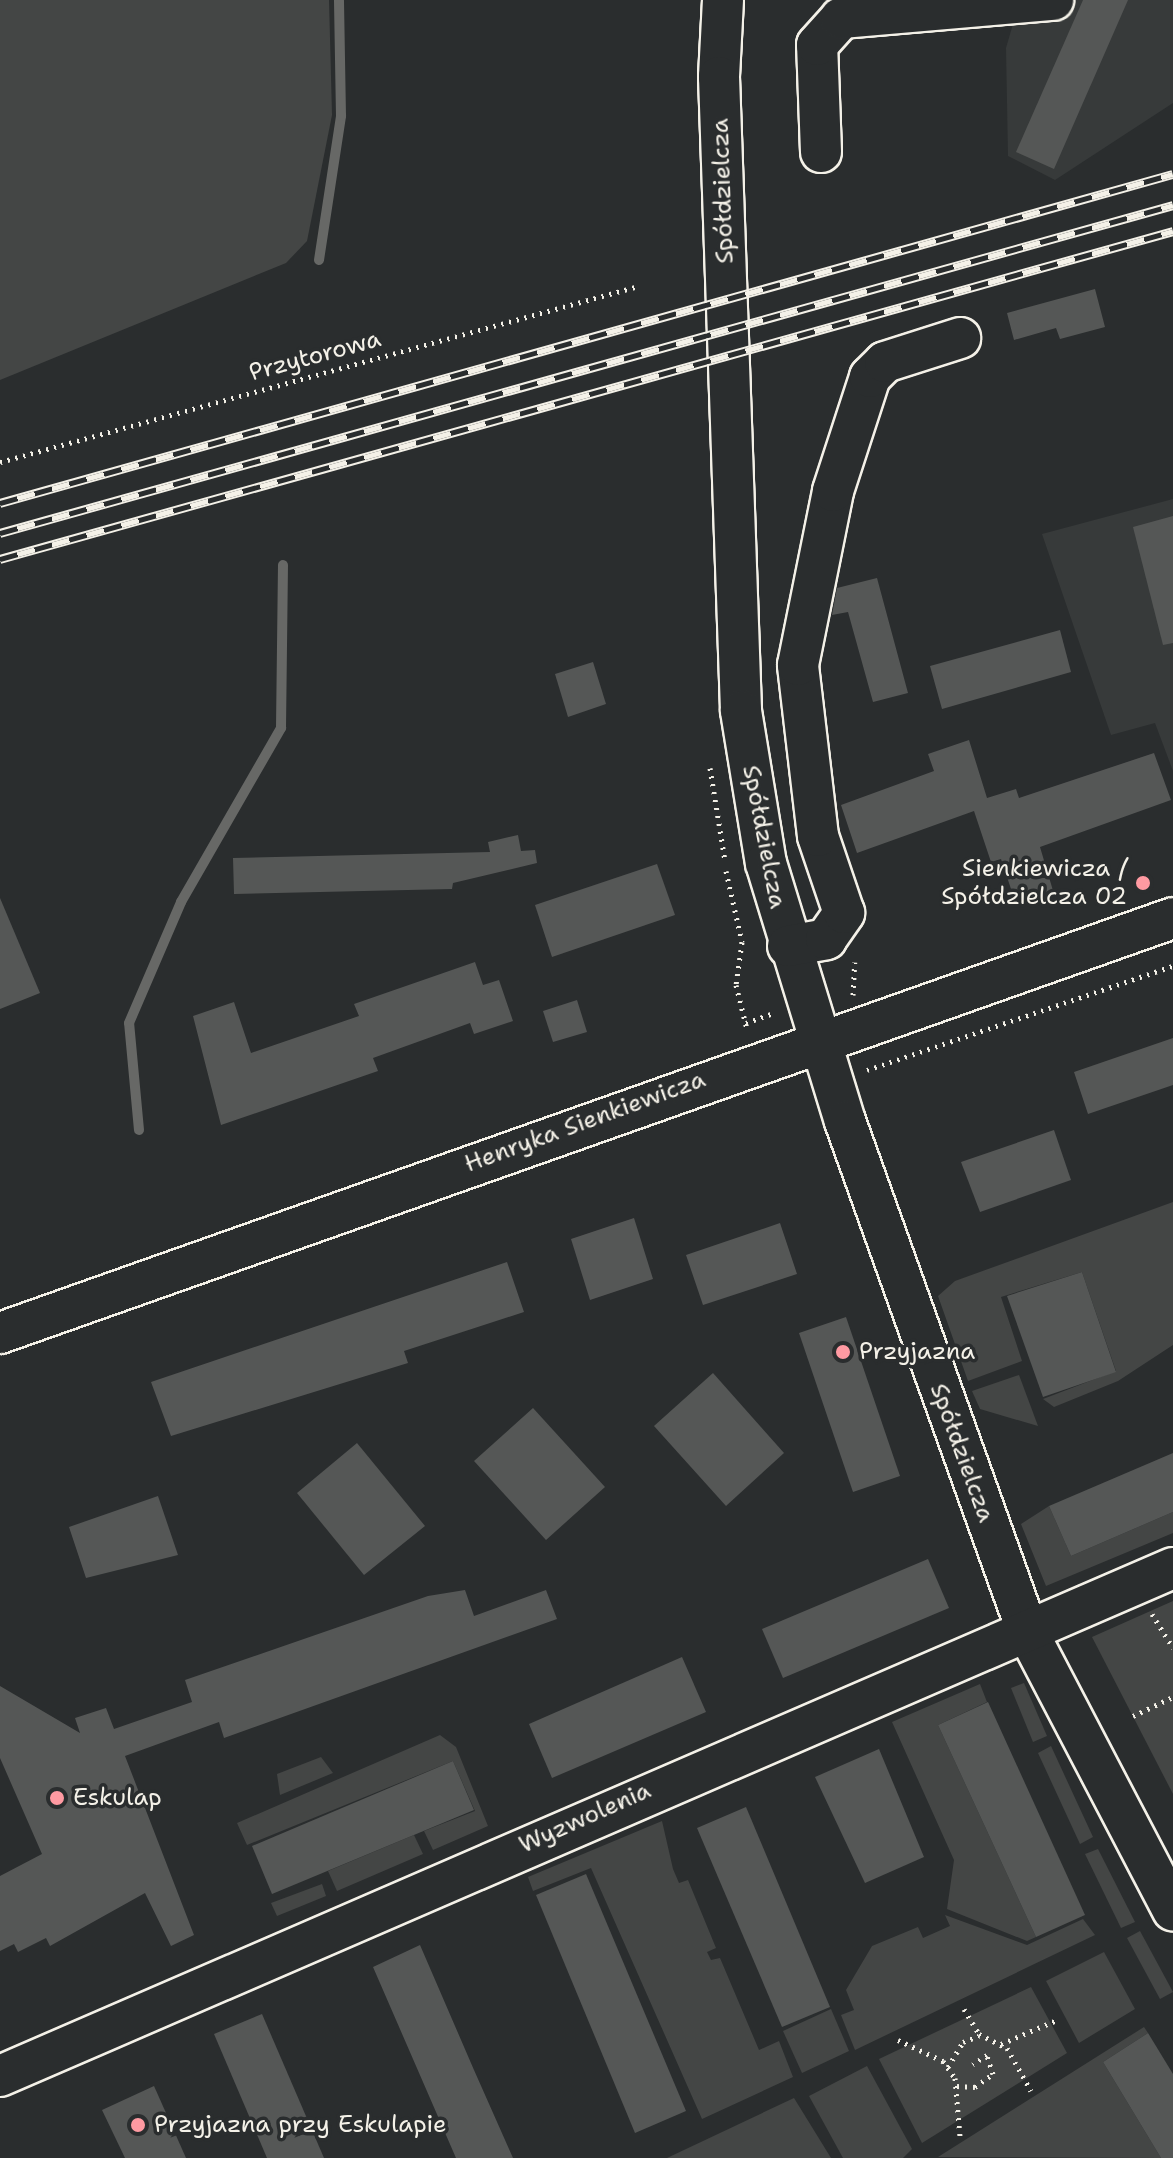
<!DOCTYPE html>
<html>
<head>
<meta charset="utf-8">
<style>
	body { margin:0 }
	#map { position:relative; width:1173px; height:2158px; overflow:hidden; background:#2a2d2e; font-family:"Shantell Sans",sans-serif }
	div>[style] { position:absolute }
	.built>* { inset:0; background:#373a3a }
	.green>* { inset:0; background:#444645 }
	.stream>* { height:10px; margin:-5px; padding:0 5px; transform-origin:5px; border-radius:5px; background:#676866 }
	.building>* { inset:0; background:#555756 }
	.path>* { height:5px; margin-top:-2.5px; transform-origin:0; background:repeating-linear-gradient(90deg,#f4f1e8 0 2px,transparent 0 8px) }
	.roads { filter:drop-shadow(2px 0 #f4f1e8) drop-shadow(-2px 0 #f4f1e8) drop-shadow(0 2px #f4f1e8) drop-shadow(0 -2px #f4f1e8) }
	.minor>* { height:40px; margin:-20px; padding:0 20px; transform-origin:20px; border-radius:20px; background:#2a2d2e }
	.rail>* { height:9px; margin-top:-4.5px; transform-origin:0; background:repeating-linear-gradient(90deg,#2a2d2e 0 18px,#f4f1e8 0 36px); box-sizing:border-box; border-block:2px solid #f4f1e8 }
	.dots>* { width:22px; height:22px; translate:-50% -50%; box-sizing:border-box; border:4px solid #2a2d2e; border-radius:50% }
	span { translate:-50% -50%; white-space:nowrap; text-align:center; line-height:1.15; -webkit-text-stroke:7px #2a2d2e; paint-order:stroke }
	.street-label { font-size:24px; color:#f4f1e8 }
	.poi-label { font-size:24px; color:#f4f1e8 }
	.right { translate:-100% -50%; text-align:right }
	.left { translate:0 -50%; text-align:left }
</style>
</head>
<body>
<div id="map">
	<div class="built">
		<i style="clip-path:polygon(1020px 0,1173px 0,1173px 103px,1055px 180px,1008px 156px,1006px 48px)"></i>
		<i style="clip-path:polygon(1173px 499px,1173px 771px,1155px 723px,1111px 735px,1042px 534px)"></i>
	</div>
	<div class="green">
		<i style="clip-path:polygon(0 0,329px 0,332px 115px,307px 241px,286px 263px,0 380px)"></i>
		<i style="clip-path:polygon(1173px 1202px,1173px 1345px,1118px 1381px,1054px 1407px,1043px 1399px,1116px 1371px,1082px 1272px,1001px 1297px,1022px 1361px,968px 1381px,938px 1296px,955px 1281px)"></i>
		<i style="clip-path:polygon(1019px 1375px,1038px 1426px,980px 1409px,972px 1391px)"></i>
		<i style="clip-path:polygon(1049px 1506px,1071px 1556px,1173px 1512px,1173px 1533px,1046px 1586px,1021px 1524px)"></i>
		<i style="clip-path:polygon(1173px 1601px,1173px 1794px,1092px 1637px)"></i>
		<i style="clip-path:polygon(1024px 1683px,1047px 1736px,1033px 1742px,1011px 1688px)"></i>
		<i style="clip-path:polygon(980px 1684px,987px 1702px,938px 1725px,1036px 1937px,1027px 1941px,947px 1909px,954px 1860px,892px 1722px)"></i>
		<i style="clip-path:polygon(440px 1735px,456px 1747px,488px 1826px,433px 1850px,424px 1831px,475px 1811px,453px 1761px,247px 1845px,237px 1823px)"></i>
		<i style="clip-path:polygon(1051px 1746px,1093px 1837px,1080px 1844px,1038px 1753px)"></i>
		<i style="clip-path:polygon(321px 1757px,333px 1773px,280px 1795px,277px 1774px)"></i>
		<i style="clip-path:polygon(662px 1821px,673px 1869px,679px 1883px,688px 1880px,716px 1948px,707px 1952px,711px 1960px,720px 1958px,759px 2050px,779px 2041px,793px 2077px,702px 2119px,591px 1868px,533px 1891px,528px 1877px)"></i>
		<i style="clip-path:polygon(414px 1835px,423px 1854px,337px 1891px,328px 1871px)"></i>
		<i style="clip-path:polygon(1098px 1849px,1135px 1922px,1121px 1928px,1085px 1854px)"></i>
		<i style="clip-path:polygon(322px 1884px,326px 1896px,277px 1916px,271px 1903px)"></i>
		<i style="clip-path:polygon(945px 1915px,1027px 1945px,1083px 1919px,1095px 1935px,855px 2050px,841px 2015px,854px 2010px,846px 1990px,872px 1946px,918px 1927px,923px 1938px,950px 1926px)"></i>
		<i style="clip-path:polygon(1140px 1931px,1173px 1992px,1160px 1999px,1127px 1938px)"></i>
		<i style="clip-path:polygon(1104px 1952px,1135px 2009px,1079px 2043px,1046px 1981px)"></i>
		<i style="clip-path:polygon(1031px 1987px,1067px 2053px,922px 2143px,879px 2059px)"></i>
		<i style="clip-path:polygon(831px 2009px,849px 2051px,802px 2073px,783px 2031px)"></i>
		<i style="clip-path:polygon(1144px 2027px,1148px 2033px,1103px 2062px,1161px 2158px,938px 2157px)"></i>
		<i style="clip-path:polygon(867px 2066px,912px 2149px,903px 2158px,843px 2158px,809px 2096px)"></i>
		<i style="clip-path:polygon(794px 2098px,831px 2158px,667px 2158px)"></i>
	</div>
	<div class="stream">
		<i style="left:319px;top:260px;width:146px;rotate:-81.3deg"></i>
		<i style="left:341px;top:116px;width:116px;rotate:-91deg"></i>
		<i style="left:139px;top:1130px;width:107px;rotate:-95.3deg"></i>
		<i style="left:129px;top:1023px;width:132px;rotate:-66.7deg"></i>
		<i style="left:181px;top:902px;width:201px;rotate:-60.1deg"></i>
		<i style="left:281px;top:728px;width:163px;rotate:-89.3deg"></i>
	</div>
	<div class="building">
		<i style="clip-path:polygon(1083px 0,1128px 0,1054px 169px,1016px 152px)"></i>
		<i style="clip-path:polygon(1095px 289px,1105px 327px,1060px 339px,1056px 328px,1014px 340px,1007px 313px)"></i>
		<i style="clip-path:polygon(1173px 516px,1173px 643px,1163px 645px,1133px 527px)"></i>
		<i style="clip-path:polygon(877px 578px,908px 693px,873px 702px,848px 612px,832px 615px,837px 588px)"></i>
		<i style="clip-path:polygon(1060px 630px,1071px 672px,942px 709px,930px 666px)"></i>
		<i style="clip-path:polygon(593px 662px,606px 704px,568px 717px,555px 674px)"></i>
		<i style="clip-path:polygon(969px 740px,987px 798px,1016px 789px,1019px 798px,1154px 753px,1171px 800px,1040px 847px,1054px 894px,1027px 903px,1025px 894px,1014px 898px,1001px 859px,991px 862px,974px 811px,857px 853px,841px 805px,934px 771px,928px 754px)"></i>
		<i style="clip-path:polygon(518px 835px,521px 851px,535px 850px,537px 863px,453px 883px,452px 889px,234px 894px,233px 858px,490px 852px,488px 842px)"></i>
		<i style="clip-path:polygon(657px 864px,675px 915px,552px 957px,535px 905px)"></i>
		<i style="clip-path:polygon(0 898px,40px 993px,0 1009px)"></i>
		<i style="clip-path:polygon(475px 962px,483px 985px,499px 980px,513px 1021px,474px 1034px,470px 1023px,373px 1058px,378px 1071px,221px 1125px,193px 1016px,234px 1002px,251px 1053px,359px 1016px,354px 1004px)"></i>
		<i style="clip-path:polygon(577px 1000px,587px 1032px,553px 1042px,543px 1011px)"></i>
		<i style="clip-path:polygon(1173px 1038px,1173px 1085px,1088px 1114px,1074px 1072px)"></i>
		<i style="clip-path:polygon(1054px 1130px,1071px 1180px,980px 1212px,961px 1162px)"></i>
		<i style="clip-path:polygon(634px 1218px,653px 1279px,590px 1300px,571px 1239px)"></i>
		<i style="clip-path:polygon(780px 1223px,797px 1274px,703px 1305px,686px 1255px)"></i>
		<i style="clip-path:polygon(507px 1262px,524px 1312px,404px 1351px,408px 1363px,171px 1436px,151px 1382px)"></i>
		<i style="clip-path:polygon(1082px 1272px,1116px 1372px,1043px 1397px,1007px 1296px)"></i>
		<i style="clip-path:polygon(846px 1317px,900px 1476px,853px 1492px,799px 1333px)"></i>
		<i style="clip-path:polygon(713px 1373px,784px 1453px,726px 1506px,654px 1426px)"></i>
		<i style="clip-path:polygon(533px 1408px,605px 1487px,546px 1540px,474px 1461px)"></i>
		<i style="clip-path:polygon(357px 1443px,425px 1526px,364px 1575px,297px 1493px)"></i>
		<i style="clip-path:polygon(1173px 1453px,1173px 1512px,1071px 1556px,1049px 1506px)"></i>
		<i style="clip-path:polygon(158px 1496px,178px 1555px,86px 1578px,69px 1527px)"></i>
		<i style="clip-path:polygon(928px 1559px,949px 1608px,783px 1678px,762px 1629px)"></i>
		<i style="clip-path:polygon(465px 1590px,474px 1616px,546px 1590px,557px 1619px,224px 1738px,219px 1722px,125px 1756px,194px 1935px,171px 1946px,145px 1893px,50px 1946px,46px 1938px,18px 1952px,14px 1944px,0 1951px,0 1876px,42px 1854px,0 1758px,0 1686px,80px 1733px,75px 1718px,106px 1708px,114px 1729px,192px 1702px,185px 1680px,428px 1596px)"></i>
		<i style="clip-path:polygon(682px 1657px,706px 1712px,552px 1778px,529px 1724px)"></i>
		<i style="clip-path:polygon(988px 1702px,1085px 1915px,1036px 1937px,938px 1725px)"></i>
		<i style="clip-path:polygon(879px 1749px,924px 1857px,865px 1883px,815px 1777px)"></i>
		<i style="clip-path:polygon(453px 1761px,474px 1810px,272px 1894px,252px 1846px)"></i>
		<i style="clip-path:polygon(746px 1807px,830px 2007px,782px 2027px,697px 1828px)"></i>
		<i style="clip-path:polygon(586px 1874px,686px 2111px,635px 2133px,536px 1895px)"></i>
		<i style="clip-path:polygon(420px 1945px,474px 2070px,513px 2158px,456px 2158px,373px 1967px)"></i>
		<i style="clip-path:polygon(262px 2014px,324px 2158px,267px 2158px,214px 2034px)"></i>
		<i style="clip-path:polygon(1148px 2033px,1173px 2074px,1173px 2158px,1161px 2158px,1103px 2062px)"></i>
		<i style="clip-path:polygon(154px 2086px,186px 2158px,125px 2158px,102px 2110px)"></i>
	</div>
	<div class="path">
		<i style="left:0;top:462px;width:663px;rotate:-15.4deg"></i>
		<i style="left:710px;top:768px;width:94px;rotate:80.8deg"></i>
		<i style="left:726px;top:871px;width:73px;rotate:77.3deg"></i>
		<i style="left:742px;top:942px;width:43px;rotate:97.9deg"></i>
		<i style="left:736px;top:985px;width:45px;rotate:76deg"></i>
		<i style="left:853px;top:995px;width:33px;rotate:-87deg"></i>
		<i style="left:746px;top:1023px;width:30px;rotate:-20deg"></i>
		<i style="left:867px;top:1070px;width:323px;rotate:-18.8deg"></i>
		<i style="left:1152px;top:1614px;width:40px;rotate:58deg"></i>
		<i style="left:1133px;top:1716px;width:44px;rotate:-25.4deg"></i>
		<i style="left:964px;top:2009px;width:29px;rotate:59deg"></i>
		<i style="left:979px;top:2034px;width:31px;rotate:27deg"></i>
		<i style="left:1007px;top:2048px;width:49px;rotate:60.8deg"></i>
		<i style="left:898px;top:2040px;width:50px;rotate:25deg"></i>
		<i style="left:943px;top:2061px;width:21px;rotate:55deg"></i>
		<i style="left:955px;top:2078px;width:58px;rotate:85.1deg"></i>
		<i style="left:1001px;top:2044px;width:63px;rotate:-23.3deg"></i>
		<i style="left:948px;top:2067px;width:29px;rotate:-59deg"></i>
		<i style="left:963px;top:2042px;width:17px;rotate:-21deg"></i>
		<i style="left:957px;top:2086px;width:18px;rotate:3deg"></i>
		<i style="left:975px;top:2087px;width:22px;rotate:-36deg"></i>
		<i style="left:993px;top:2074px;width:20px;rotate:-108deg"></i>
		<i style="left:987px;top:2055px;width:17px;rotate:147deg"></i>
	</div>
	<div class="roads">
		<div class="minor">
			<i style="left:723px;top:0;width:77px;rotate:93deg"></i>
			<i style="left:719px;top:77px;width:634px;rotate:88.01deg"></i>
			<i style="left:741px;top:711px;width:154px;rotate:80.7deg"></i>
			<i style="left:766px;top:863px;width:270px;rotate:73deg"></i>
			<i style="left:845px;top:1121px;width:544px;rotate:70.33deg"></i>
			<i style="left:1028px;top:1633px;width:313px;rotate:62.4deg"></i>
			<i style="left:821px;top:152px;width:107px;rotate:-92.1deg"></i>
			<i style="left:817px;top:45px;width:36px;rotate:-48deg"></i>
			<i style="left:841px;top:18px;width:213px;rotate:-4.9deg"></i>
			<i style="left:788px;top:946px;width:39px;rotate:-10deg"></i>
			<i style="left:826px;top:939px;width:32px;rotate:-55deg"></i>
			<i style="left:844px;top:913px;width:81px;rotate:-108.7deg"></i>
			<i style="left:818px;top:836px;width:172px;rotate:-96.7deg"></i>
			<i style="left:798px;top:665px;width:177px;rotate:-78.6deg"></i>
			<i style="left:833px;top:491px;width:120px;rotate:-72deg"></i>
			<i style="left:870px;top:377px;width:21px;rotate:-45deg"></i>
			<i style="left:885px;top:362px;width:79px;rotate:-17.7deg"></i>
			<i style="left:0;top:1333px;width:1244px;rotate:-19.48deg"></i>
			<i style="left:0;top:2076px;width:1278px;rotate:-23.42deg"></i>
		</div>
	</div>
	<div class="rail">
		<i style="left:0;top:503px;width:1218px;rotate:-15.67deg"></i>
		<i style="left:0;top:533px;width:1218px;rotate:-15.62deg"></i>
		<i style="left:0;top:559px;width:1218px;rotate:-15.62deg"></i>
	</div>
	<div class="dots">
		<i style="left:1143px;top:883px;background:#ff9aa2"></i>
		<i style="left:843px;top:1352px;background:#ff9aa2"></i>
		<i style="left:57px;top:1798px;background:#ff9aa2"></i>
		<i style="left:138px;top:2125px;background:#ff9aa2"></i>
	</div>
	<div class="street-label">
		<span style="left:723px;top:191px;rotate:-92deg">Spółdzielcza</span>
		<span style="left:315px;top:356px;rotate:-15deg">Przytorowa</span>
		<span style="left:764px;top:837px;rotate:79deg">Spółdzielcza</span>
		<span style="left:585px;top:1122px;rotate:-20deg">Henryka Sienkiewicza</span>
		<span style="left:962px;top:1453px;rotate:70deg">Spółdzielcza</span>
		<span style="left:585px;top:1818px;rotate:-24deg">Wyzwolenia</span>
	</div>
	<div class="poi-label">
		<span class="right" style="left:1127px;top:883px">Sienkiewicza /<br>Spółdzielcza 02</span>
		<span class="left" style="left:859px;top:1352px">Przyjazna</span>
		<span class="left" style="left:73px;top:1798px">Eskulap</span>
		<span class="left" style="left:154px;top:2125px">Przyjazna przy Eskulapie</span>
	</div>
</div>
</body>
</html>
